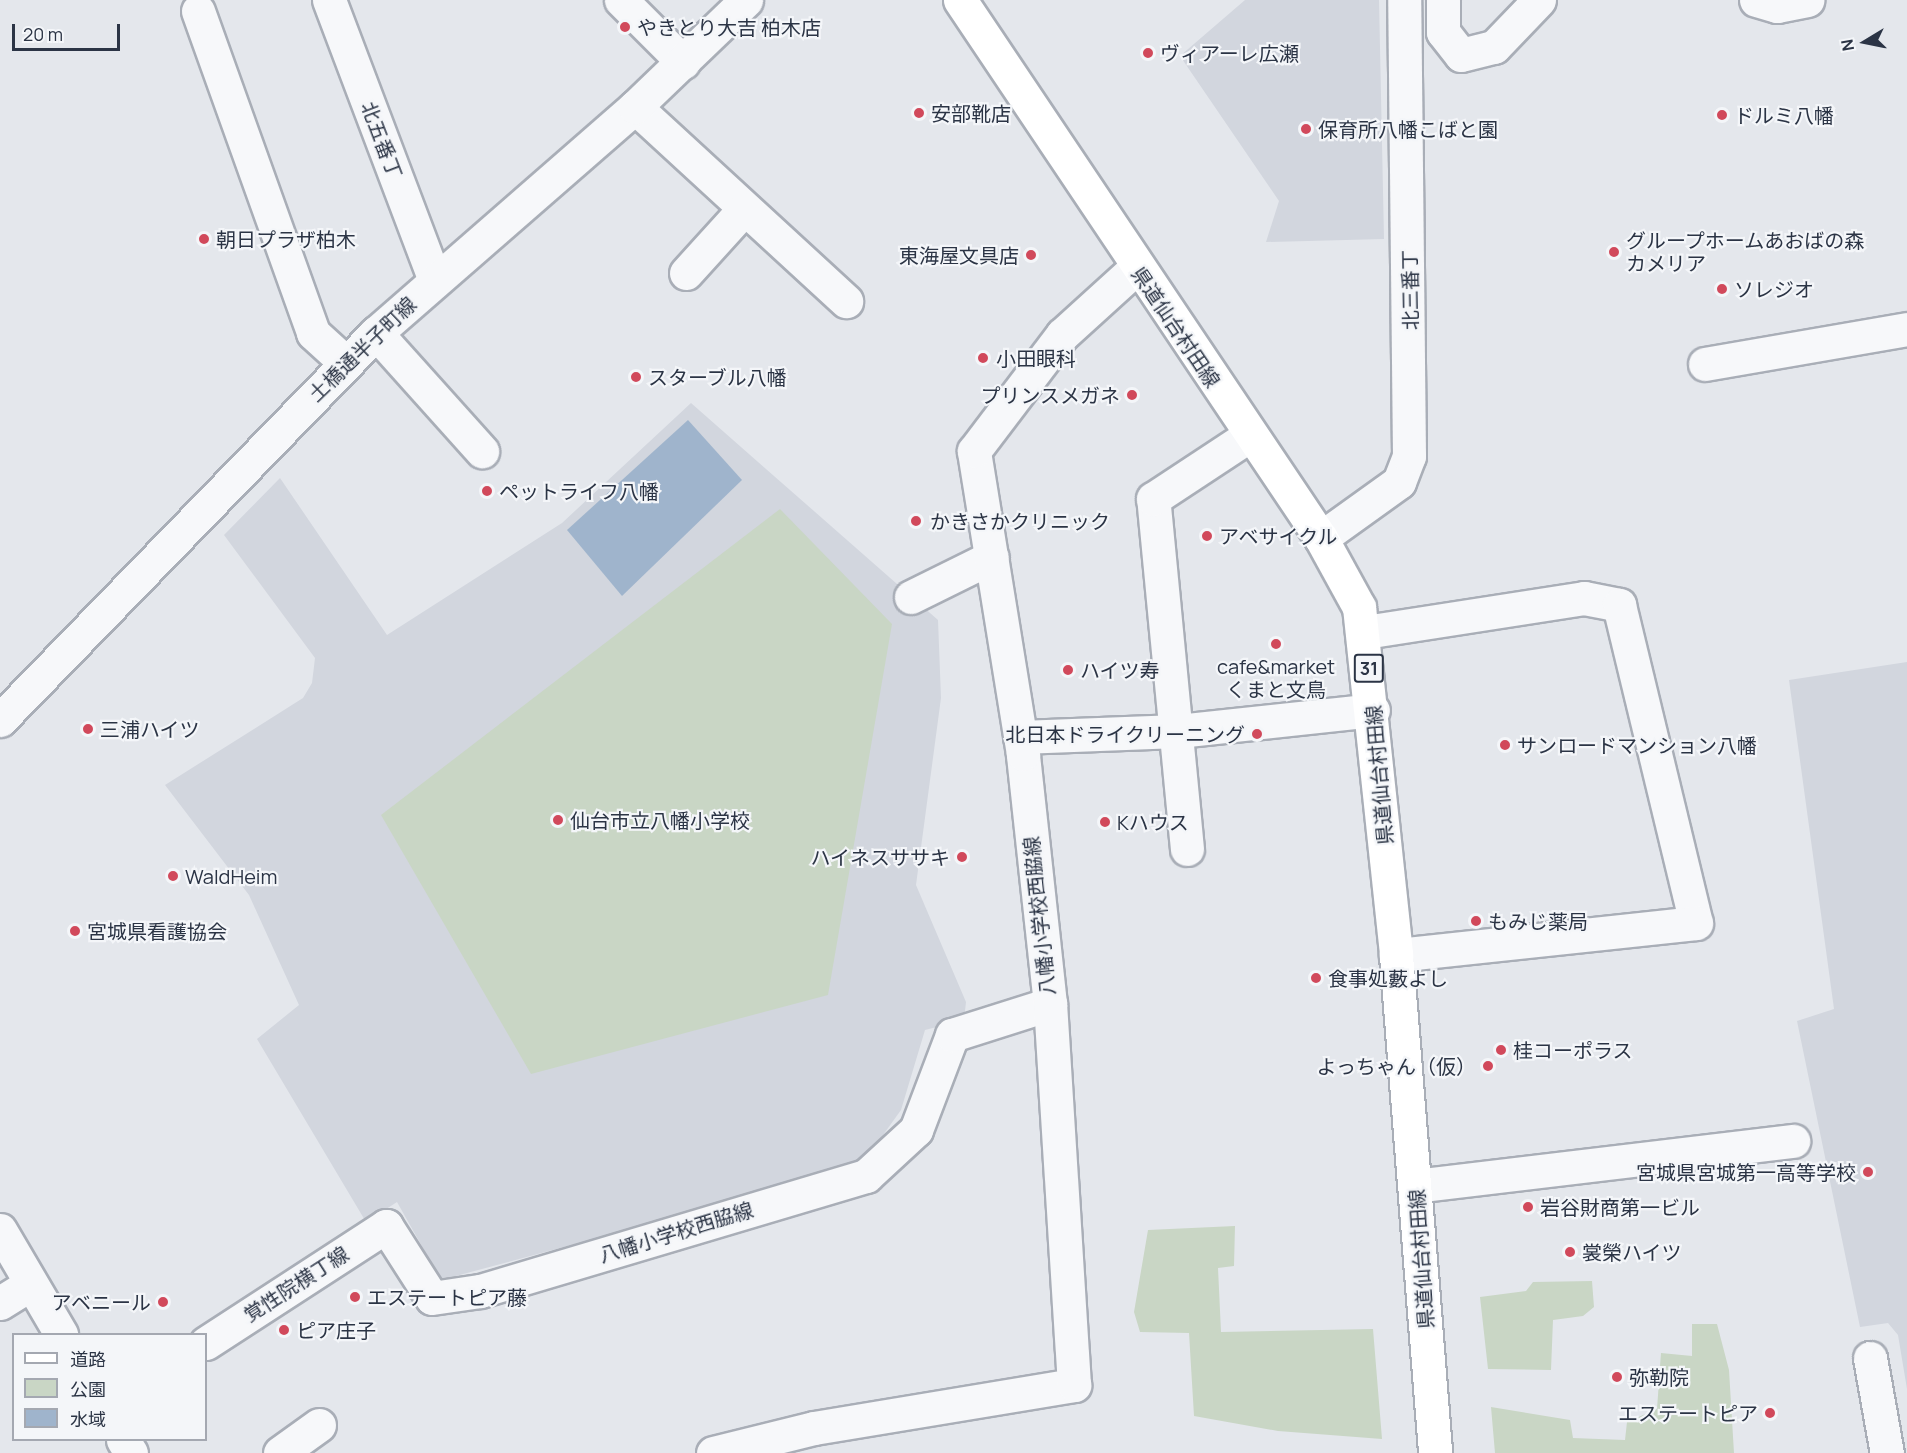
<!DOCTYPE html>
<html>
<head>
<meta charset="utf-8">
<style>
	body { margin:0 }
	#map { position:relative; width:1907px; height:1453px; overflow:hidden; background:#e4e7ec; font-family:Manrope,"Noto Sans JP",sans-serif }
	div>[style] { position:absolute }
	.built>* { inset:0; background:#d2d6de }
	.green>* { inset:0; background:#c9d6c5 }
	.water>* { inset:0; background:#9fb4cc }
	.roads { filter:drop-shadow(2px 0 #a9aeb7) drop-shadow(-2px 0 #a9aeb7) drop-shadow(0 2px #a9aeb7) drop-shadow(0 -2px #a9aeb7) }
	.minor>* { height:33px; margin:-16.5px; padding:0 16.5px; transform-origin:16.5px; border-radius:16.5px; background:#f7f8fa }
	.major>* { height:33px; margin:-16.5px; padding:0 16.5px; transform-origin:16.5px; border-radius:16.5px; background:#fff }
	.dots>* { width:16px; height:16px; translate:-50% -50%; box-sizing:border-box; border:3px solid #f4f6f9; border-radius:50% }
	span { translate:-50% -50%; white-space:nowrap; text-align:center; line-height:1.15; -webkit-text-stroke:4.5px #f4f6f9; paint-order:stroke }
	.shield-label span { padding:2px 4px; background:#f4f6f9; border:2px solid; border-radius:4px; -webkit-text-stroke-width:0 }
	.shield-label { font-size:18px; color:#2b3445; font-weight:700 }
	.poi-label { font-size:20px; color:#2b3445 }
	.left { translate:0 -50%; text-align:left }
	.right { translate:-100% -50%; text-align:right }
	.street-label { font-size:20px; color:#2b3445 }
	.legend { position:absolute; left:12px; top:1333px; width:195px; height:108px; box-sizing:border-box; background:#f4f6f9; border:2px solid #a4a8b1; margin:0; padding:8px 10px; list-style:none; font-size:18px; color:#2b3445 }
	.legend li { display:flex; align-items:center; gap:12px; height:30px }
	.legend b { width:30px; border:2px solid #a4a8b1 }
	.north { position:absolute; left:1835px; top:12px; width:60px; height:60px; -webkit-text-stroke:4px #f4f6f9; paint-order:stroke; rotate:260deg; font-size:16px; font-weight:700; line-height:24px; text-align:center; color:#2b3445 }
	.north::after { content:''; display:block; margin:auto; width:21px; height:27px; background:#2b3445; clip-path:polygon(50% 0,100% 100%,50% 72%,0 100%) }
	.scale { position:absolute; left:12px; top:24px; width:108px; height:27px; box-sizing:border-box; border:3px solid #2b3445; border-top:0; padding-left:8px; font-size:18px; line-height:21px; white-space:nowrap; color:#2b3445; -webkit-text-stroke:4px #f4f6f9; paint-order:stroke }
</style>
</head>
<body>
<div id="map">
	<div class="built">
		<i style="clip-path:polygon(1245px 0,1379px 0,1384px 239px,1266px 242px,1279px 201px,1180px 56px)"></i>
		<i style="clip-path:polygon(691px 403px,938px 620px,941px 698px,916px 885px,966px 1002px,964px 1020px,925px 1030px,901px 1110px,860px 1167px,441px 1280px,397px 1202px,366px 1222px,257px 1039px,299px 1005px,249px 895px,165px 785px,303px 698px,312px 683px,315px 658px,224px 535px,280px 478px,387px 635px,562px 523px)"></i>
		<i style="clip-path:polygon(1907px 662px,1907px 1389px,1898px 1335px,1888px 1323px,1860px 1327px,1797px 1021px,1834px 1009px,1789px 680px)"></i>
	</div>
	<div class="green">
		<i style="clip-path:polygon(780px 509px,892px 624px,828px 995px,531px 1074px,381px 815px)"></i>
		<i style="clip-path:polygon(1235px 1226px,1234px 1266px,1218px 1268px,1221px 1332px,1373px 1329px,1382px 1439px,1278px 1431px,1194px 1416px,1189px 1333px,1140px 1332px,1134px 1312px,1148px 1230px)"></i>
		<i style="clip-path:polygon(1592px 1281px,1594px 1307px,1583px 1316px,1553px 1320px,1551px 1370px,1488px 1369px,1480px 1297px,1526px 1291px,1533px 1282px)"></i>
		<i style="clip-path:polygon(1692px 1324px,1717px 1324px,1729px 1370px,1734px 1453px,1495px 1453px,1491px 1407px,1570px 1420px,1573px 1438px,1625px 1440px,1627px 1422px,1657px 1409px,1661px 1353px,1692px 1356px)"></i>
	</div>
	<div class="water">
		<i style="clip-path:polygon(688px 420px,742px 480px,622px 596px,567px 530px)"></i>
	</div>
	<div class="roads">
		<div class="minor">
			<i style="left:329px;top:0;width:299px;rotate:69.3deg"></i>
			<i style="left:621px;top:0;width:88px;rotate:45deg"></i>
			<i style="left:1443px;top:0;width:32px;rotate:90deg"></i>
			<i style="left:1443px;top:32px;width:29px;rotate:52deg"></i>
			<i style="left:1461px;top:55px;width:34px;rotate:-14deg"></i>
			<i style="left:1494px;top:47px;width:65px;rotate:-46.2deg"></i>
			<i style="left:1756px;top:0;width:22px;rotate:16deg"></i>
			<i style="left:1777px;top:6px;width:31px;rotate:-11deg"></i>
			<i style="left:198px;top:11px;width:342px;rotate:70.3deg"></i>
			<i style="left:313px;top:333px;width:45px;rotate:42.3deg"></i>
			<i style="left:635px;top:107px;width:287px;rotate:42.6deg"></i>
			<i style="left:686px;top:273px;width:86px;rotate:-47.8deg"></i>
			<i style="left:376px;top:333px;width:159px;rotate:48.1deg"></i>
			<i style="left:1705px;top:364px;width:205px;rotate:-9.8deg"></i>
			<i style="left:1321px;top:538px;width:96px;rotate:-35.7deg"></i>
			<i style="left:1399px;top:482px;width:28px;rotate:-69deg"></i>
			<i style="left:1409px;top:456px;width:456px;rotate:-90.6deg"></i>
			<i style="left:911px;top:597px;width:90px;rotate:-26.3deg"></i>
			<i style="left:1365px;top:632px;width:222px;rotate:-8.8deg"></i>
			<i style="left:1584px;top:598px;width:36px;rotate:11deg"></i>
			<i style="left:1619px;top:605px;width:327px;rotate:76.4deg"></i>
			<i style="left:1696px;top:923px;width:302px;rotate:173.9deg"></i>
			<i style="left:0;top:720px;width:540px;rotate:-45.83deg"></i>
			<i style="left:376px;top:333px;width:344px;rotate:-41.1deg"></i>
			<i style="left:635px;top:107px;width:154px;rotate:-43.9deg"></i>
			<i style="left:1020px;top:737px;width:158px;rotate:-2.2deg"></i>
			<i style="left:1178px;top:731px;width:196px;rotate:-6.1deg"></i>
			<i style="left:1187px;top:849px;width:352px;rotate:-95.5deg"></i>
			<i style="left:1153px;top:499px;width:116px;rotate:-33.4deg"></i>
			<i style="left:1415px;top:1186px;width:381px;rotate:-6.8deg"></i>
			<i style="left:0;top:1230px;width:121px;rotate:59.6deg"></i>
			<i style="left:0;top:1303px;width:36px;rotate:-32deg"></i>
			<i style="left:206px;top:1343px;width:215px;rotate:-33deg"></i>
			<i style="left:386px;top:1226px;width:85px;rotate:57.4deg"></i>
			<i style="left:432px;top:1298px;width:49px;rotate:-8.3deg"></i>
			<i style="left:480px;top:1291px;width:403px;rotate:-16.6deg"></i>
			<i style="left:866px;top:1176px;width:68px;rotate:-42.6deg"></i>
			<i style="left:916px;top:1130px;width:102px;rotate:-69.2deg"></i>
			<i style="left:952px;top:1035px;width:103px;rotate:-17.6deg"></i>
			<i style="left:1050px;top:1004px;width:251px;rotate:-96.2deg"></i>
			<i style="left:1023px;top:754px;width:307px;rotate:-99.2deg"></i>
			<i style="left:974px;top:451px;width:146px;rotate:-52.8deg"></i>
			<i style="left:1062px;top:335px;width:100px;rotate:-42.2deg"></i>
			<i style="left:1870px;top:1358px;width:97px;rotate:79.9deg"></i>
			<i style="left:123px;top:1440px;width:15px;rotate:58deg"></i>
			<i style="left:280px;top:1453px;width:48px;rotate:-35.7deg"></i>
			<i style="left:713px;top:1453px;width:104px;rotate:-13.9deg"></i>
			<i style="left:814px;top:1428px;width:264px;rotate:-9.4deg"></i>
			<i style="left:1074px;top:1385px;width:382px;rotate:-93.6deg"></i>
		</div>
		<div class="major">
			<i style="left:960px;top:0;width:648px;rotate:56.14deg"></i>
			<i style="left:1321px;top:538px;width:79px;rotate:61.2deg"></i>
			<i style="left:1359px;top:607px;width:350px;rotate:83.9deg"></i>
			<i style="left:1396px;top:955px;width:500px;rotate:85.5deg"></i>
		</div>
	</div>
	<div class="dots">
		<i style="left:625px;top:27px;background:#d1495b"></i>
		<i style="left:1148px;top:53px;background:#d1495b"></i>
		<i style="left:919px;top:113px;background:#d1495b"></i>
		<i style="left:1722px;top:115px;background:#d1495b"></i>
		<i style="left:1306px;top:129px;background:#d1495b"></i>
		<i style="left:204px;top:239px;background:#d1495b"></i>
		<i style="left:1614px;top:252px;background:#d1495b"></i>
		<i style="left:1031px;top:255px;background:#d1495b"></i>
		<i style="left:1722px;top:289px;background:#d1495b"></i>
		<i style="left:983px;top:358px;background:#d1495b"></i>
		<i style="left:636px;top:377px;background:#d1495b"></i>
		<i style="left:1132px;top:395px;background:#d1495b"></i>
		<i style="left:487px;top:491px;background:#d1495b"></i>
		<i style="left:916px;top:521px;background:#d1495b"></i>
		<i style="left:1207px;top:536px;background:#d1495b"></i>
		<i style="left:1276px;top:644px;background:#d1495b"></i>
		<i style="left:1068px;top:670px;background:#d1495b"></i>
		<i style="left:88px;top:729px;background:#d1495b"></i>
		<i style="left:1257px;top:734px;background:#d1495b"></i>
		<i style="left:1505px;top:745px;background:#d1495b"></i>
		<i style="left:558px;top:820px;background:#d1495b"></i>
		<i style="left:1105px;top:822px;background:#d1495b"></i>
		<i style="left:962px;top:857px;background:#d1495b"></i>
		<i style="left:173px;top:876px;background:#d1495b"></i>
		<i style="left:1476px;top:921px;background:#d1495b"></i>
		<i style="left:75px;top:931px;background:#d1495b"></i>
		<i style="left:1316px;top:978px;background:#d1495b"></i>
		<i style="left:1501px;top:1050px;background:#d1495b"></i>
		<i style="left:1488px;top:1066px;background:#d1495b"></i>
		<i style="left:1868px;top:1172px;background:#d1495b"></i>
		<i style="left:1528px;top:1207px;background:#d1495b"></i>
		<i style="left:1570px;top:1252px;background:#d1495b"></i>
		<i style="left:355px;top:1297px;background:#d1495b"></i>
		<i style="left:163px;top:1302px;background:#d1495b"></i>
		<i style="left:284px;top:1330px;background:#d1495b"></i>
		<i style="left:1617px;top:1377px;background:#d1495b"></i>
		<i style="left:1770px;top:1413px;background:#d1495b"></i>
	</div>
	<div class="shield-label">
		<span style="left:1369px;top:668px">31</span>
	</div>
	<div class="poi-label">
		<span class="left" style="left:637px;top:27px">やきとり大吉 柏木店</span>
		<span class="left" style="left:1160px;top:53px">ヴィアーレ広瀬</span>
		<span class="left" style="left:931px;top:113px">安部靴店</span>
		<span class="left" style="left:1734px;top:115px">ドルミ八幡</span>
		<span class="left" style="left:1318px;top:129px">保育所八幡こばと園</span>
		<span class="left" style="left:216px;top:239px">朝日プラザ柏木</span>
		<span class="left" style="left:1626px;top:252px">グループホームあおばの森<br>カメリア</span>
		<span class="right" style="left:1019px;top:255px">東海屋文具店</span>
		<span class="left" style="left:1734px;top:289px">ソレジオ</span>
		<span class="left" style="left:996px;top:358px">小田眼科</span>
		<span class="left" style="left:648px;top:377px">スターブル八幡</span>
		<span class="right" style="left:1120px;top:395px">プリンスメガネ</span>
		<span class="left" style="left:499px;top:491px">ペットライフ八幡</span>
		<span class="left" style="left:930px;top:521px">かきさかクリニック</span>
		<span class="left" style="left:1219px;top:536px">アベサイクル</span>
		<span style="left:1276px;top:678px">cafe&amp;market<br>くまと文鳥</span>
		<span class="left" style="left:1080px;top:670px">ハイツ寿</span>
		<span class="left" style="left:100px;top:729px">三浦ハイツ</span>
		<span class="right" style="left:1245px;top:734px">北日本ドライクリーニング</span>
		<span class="left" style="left:1517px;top:745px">サンロードマンション八幡</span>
		<span class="left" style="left:570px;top:820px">仙台市立八幡小学校</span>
		<span class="left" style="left:1117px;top:822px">Kハウス</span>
		<span class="right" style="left:950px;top:857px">ハイネスササキ</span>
		<span class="left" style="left:185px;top:876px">WaldHeim</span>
		<span class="left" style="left:1488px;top:921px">もみじ薬局</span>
		<span class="left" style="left:87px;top:931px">宮城県看護協会</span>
		<span class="left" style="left:1328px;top:978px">食事処藪よし</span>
		<span class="left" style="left:1513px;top:1050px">桂コーポラス</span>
		<span class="right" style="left:1476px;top:1066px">よっちゃん（仮）</span>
		<span class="right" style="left:1856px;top:1172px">宮城県宮城第一高等学校</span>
		<span class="left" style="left:1540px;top:1207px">岩谷財商第一ビル</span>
		<span class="left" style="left:1582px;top:1252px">裳榮ハイツ</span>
		<span class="left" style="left:367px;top:1297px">エステートピア藤</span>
		<span class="right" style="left:151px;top:1302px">アベニール</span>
		<span class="left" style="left:296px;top:1330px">ピア庄子</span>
		<span class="left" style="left:1629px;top:1377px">弥勒院</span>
		<span class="right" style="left:1758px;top:1413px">エステートピア</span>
	</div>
	<div class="street-label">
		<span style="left:382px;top:140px;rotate:69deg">北五番丁</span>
		<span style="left:1410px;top:290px;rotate:-91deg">北三番丁</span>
		<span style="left:1176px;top:327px;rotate:56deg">県道仙台村田線</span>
		<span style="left:362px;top:349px;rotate:-44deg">土橋通半子町線</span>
		<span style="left:1379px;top:775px;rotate:-95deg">県道仙台村田線</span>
		<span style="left:1039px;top:916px;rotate:-96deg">八幡小学校西脇線</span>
		<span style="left:676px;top:1232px;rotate:-17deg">八幡小学校西脇線</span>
		<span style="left:1421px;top:1259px;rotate:-94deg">県道仙台村田線</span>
		<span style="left:296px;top:1284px;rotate:-33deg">覚性院横丁線</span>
	</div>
	<ul class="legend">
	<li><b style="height:8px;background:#fff"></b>道路</li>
	<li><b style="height:16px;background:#c9d6c5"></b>公園</li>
	<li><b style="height:16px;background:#9fb4cc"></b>水域</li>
	</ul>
	<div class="north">N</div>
	<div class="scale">20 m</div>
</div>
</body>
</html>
